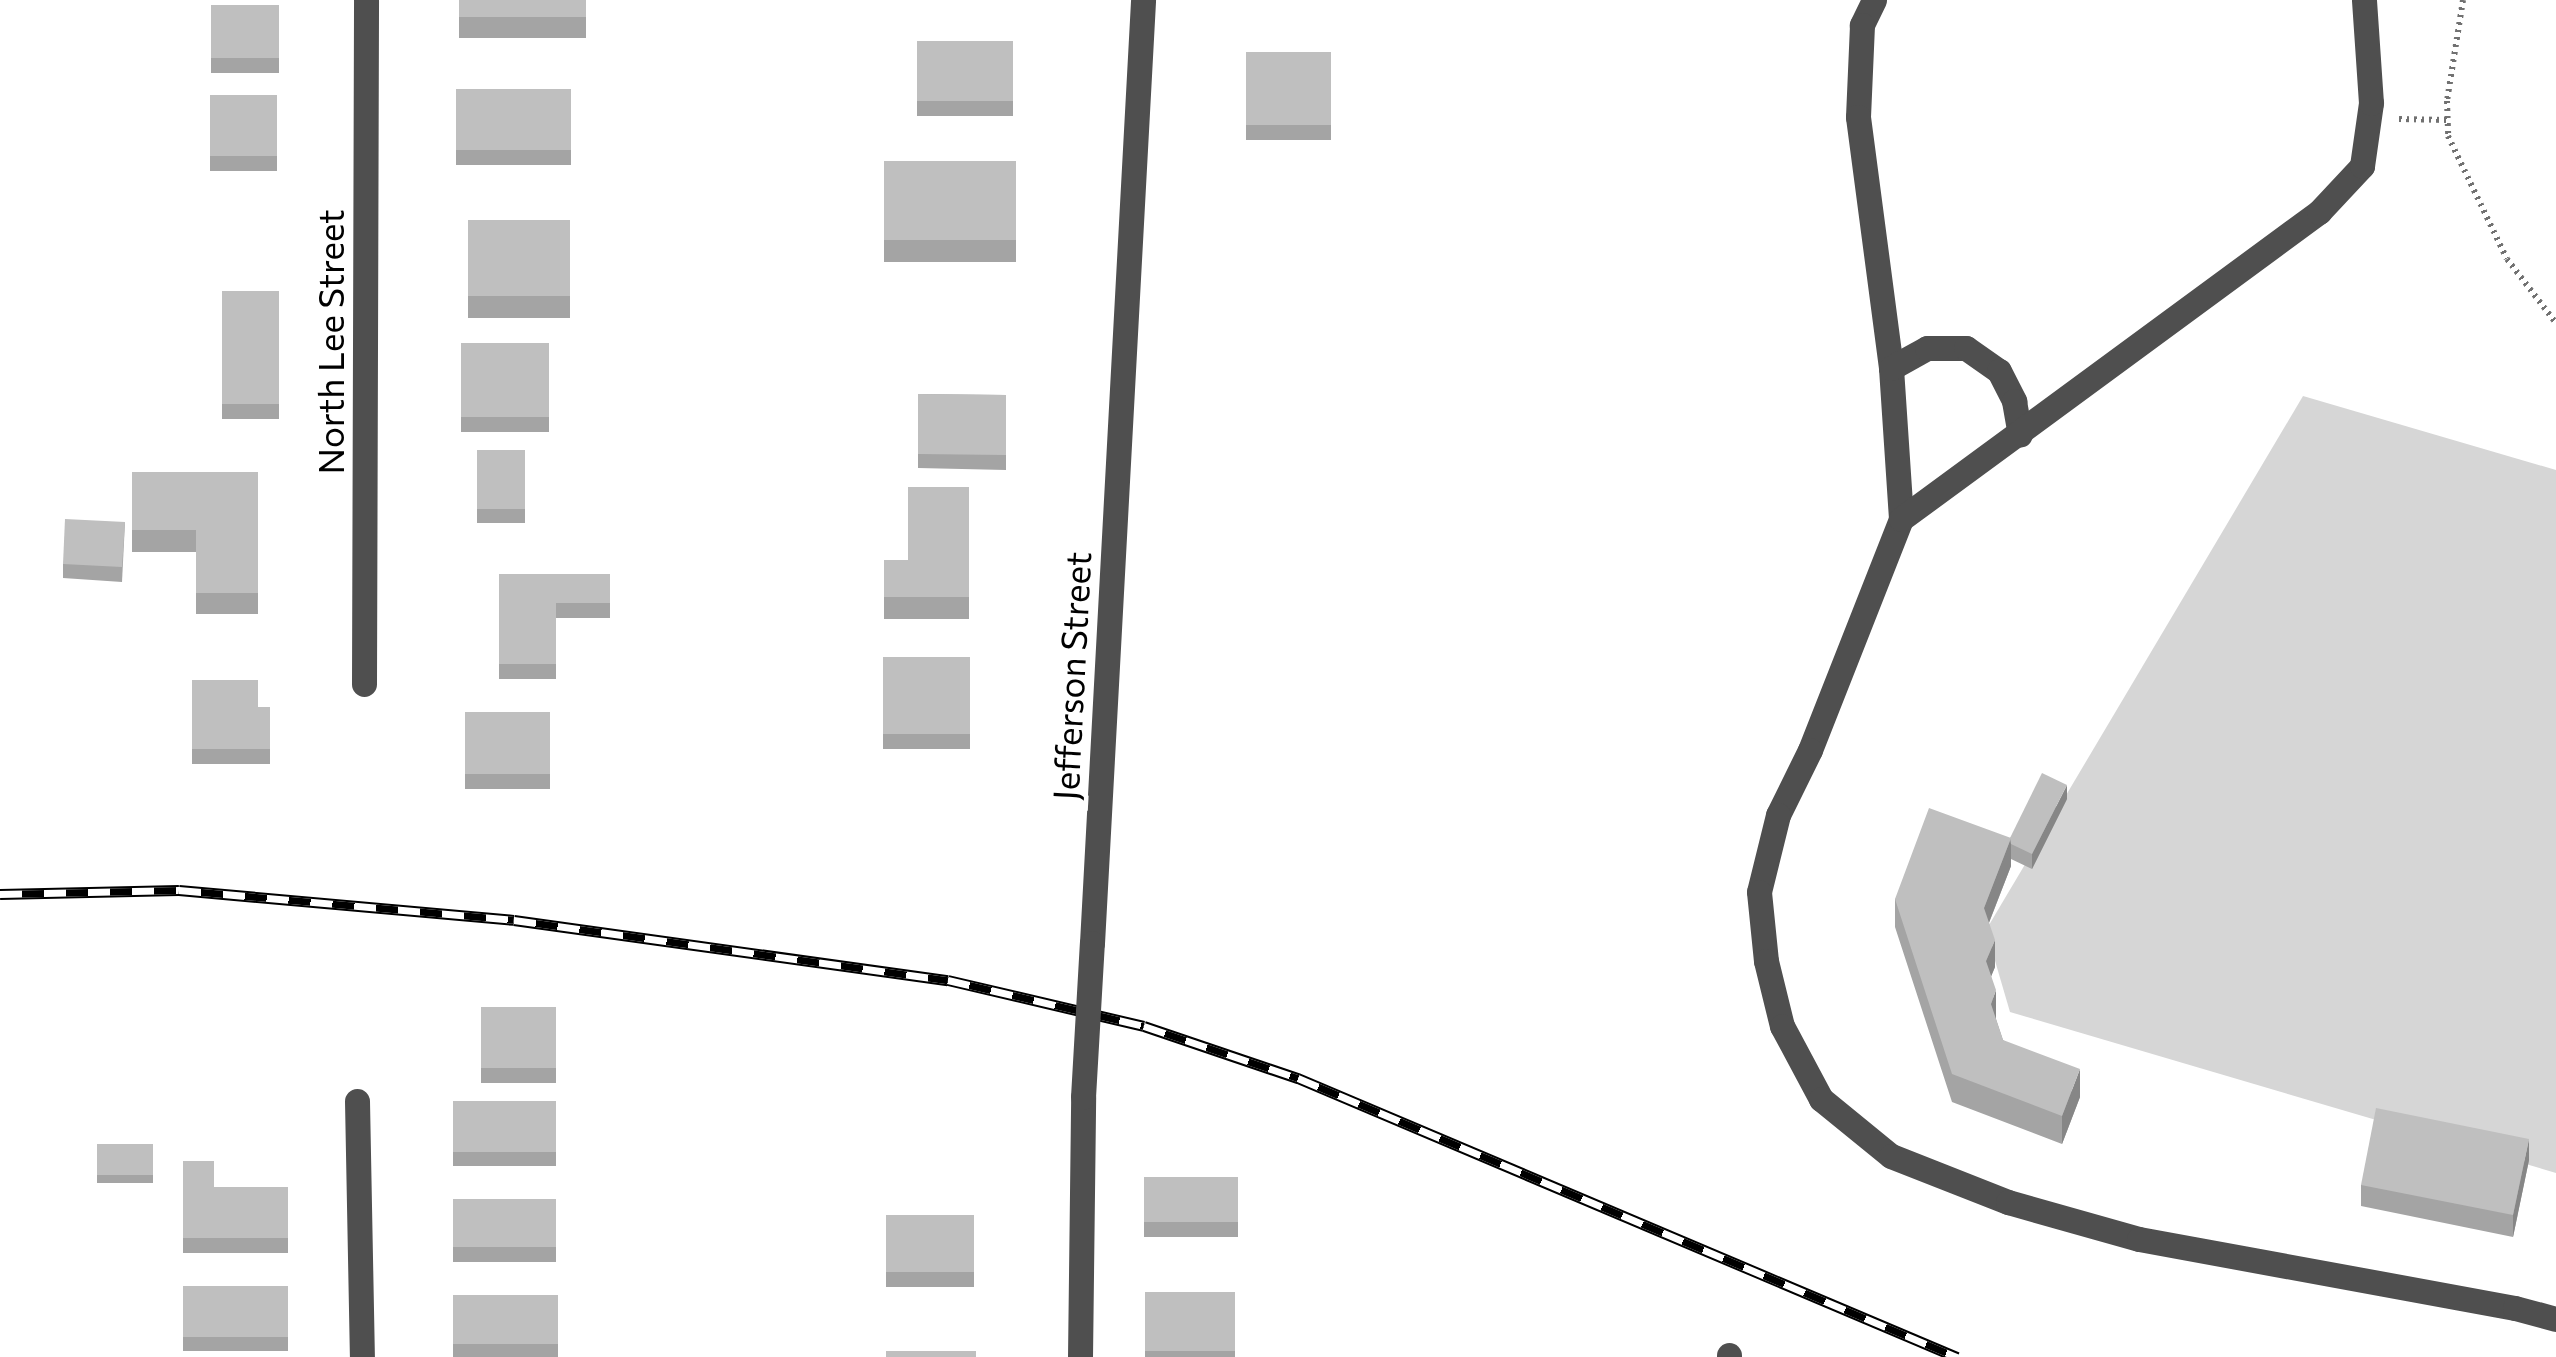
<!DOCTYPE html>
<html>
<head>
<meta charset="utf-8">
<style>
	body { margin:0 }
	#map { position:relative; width:2556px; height:1357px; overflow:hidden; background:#fff; font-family:Commissioner,sans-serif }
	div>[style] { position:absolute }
	.green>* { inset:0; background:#d6d6d6 }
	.path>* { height:6px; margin-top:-3px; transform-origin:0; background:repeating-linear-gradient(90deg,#717171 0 2.5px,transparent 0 7.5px) }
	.minor>* { height:25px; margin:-12.5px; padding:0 12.5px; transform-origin:12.5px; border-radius:12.5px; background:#4f4f4f }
	.rail>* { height:11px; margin-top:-5.5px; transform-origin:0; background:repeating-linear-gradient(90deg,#fff 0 22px,#000 0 44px); box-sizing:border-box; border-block:2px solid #000 }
	.minor-bridge>* { height:25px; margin:-12.5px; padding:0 12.5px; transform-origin:12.5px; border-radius:12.5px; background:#4f4f4f }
	.wall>* { inset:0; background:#a4a4a4 }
	.shaded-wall>* { inset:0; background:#868686 }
	.building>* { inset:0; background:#bfbfbf }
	span { translate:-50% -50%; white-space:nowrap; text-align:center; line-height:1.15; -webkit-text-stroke:9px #fff; paint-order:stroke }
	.street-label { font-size:35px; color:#000 }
</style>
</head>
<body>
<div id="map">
	<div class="green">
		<i style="clip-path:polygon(2303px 396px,2556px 470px,2556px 1173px,2010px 1012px,1986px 930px)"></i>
	</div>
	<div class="path">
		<i style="left:2463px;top:0;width:102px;rotate:99deg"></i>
		<i style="left:2447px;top:101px;width:35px;rotate:88deg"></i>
		<i style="left:2448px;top:136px;width:136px;rotate:64.4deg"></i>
		<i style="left:2507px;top:259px;width:81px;rotate:52.6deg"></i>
		<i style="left:2399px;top:119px;width:48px;rotate:1.2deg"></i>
	</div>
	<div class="minor">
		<i style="left:1874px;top:0;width:28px;rotate:116deg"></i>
		<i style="left:1862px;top:25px;width:92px;rotate:92.5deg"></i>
		<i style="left:1858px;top:117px;width:253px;rotate:82.5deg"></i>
		<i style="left:1891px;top:368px;width:151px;rotate:86.2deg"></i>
		<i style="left:1901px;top:519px;width:248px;rotate:111.5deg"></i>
		<i style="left:1810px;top:750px;width:72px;rotate:116.2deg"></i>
		<i style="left:1778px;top:815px;width:79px;rotate:103.9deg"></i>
		<i style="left:1759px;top:892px;width:69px;rotate:84.2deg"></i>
		<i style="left:1766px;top:961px;width:67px;rotate:76.2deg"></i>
		<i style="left:1782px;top:1026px;width:83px;rotate:61.9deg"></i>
		<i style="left:1821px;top:1099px;width:90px;rotate:39.2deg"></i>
		<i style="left:1891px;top:1156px;width:126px;rotate:21.5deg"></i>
		<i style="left:2008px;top:1202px;width:136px;rotate:15.8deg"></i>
		<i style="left:2139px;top:1239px;width:382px;rotate:10.4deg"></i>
		<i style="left:2515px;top:1308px;width:42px;rotate:15deg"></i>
		<i style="left:1891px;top:368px;width:41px;rotate:-29.1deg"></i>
		<i style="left:1927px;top:348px;width:39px"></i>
		<i style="left:1966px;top:348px;width:40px;rotate:34.9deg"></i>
		<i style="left:1999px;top:371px;width:34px;rotate:63deg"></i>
		<i style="left:2014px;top:401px;width:34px;rotate:80deg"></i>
		<i style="left:1901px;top:519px;width:519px;rotate:-36.3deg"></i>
		<i style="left:2319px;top:212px;width:63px;rotate:-46.9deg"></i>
		<i style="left:2362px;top:166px;width:64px;rotate:-81.9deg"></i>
		<i style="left:2371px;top:103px;width:103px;rotate:-93.9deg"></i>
		<i style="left:364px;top:684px;width:684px;rotate:-89.83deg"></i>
		<i style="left:1092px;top:943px;width:944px;rotate:-86.9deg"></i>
		<i style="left:357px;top:1101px;width:256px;rotate:88.9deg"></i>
		<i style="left:1729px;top:1355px;width:2px;rotate:90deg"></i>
		<i style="left:1080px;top:1357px;width:260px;rotate:-89.3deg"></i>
	</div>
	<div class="rail">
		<i style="left:0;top:894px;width:179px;rotate:-1.3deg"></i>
		<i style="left:179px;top:890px;width:336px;rotate:5.1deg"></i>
		<i style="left:514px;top:920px;width:438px;rotate:7.9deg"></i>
		<i style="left:948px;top:980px;width:201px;rotate:13.2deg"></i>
		<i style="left:1144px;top:1026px;width:163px;rotate:18.7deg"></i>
		<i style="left:1298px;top:1078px;width:716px;rotate:22.95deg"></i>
	</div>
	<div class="minor-bridge">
		<i style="left:1083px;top:1097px;width:154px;rotate:-86.7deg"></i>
	</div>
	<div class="wall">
		<i style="clip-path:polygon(459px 0,586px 0,586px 38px,459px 38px)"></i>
		<i style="clip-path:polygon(211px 5px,279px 5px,279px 73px,211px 73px)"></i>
		<i style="clip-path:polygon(917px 41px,1013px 41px,1013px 116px,917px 116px)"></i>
		<i style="clip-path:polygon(1246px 52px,1331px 52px,1331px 140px,1246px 140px)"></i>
		<i style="clip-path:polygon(456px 89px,571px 89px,571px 165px,456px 165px)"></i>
		<i style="clip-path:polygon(210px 95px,277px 95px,277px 171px,210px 171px)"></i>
		<i style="clip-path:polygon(884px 161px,1016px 161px,1016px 262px,884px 262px)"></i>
		<i style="clip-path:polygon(468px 220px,570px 220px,570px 318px,468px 318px)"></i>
		<i style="clip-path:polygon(222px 291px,279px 291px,279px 419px,222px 419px)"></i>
		<i style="clip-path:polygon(461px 343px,549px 343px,549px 432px,461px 432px)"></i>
		<i style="clip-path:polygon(918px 394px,1006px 395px,1006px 470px,918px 468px)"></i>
		<i style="clip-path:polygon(477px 450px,525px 450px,525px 523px,477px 523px)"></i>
		<i style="clip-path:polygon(132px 472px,258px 472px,258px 614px,196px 614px,196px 552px,132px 552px)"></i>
		<i style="clip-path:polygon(969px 487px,969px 619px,884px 619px,884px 560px,908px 560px)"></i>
		<i style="clip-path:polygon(125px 522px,122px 582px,63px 578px,63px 564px)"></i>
		<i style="clip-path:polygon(499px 574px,610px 574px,610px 618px,556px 618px,556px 679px,499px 679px)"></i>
		<i style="clip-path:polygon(883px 657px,970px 657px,970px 749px,883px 749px)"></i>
		<i style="clip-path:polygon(192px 680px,258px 707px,270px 707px,270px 764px,192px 764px)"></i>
		<i style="clip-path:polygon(465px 712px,550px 712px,550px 789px,465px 789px)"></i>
		<i style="clip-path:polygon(2067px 799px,2032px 869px,2011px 859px,2011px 866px,1989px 923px,1995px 967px,1991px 976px,1996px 1019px,2003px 1040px,2080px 1097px,2062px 1144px,1952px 1102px,1895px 927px,1895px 899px,2010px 838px)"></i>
		<i style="clip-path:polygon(481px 1007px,556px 1007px,556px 1083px,481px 1083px)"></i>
		<i style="clip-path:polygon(453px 1101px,556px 1101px,556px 1166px,453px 1166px)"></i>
		<i style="clip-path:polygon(97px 1144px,153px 1144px,153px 1183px,97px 1183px)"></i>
		<i style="clip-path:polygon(2529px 1160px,2513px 1237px,2361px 1206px,2361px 1185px)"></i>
		<i style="clip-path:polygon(183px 1161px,214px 1187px,288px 1187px,288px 1253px,183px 1253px)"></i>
		<i style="clip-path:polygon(1144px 1177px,1238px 1177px,1238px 1237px,1144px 1237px)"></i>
		<i style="clip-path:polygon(453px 1199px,556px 1199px,556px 1262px,453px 1262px)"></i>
		<i style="clip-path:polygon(886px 1215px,974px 1215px,974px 1287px,886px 1287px)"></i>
		<i style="clip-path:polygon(183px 1286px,288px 1286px,288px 1351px,183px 1351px)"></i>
		<i style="clip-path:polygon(1145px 1292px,1235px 1292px,1235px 1357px,1145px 1357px)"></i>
		<i style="clip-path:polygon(453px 1295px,558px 1295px,558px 1357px,453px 1357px)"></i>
	</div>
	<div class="shaded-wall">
		<i style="clip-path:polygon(2067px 785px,2067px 799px,2032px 869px,2032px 854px)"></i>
		<i style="clip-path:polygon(2011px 838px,2011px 866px,1984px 935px,1984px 908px)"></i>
		<i style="clip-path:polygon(1995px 940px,1995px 967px,1986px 989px,1986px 961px)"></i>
		<i style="clip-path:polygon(1996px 990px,1996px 1018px,1991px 1032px,1991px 1004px)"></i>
		<i style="clip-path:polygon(2080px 1069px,2080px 1097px,2062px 1144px,2062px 1116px)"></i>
		<i style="clip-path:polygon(2529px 1139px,2529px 1160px,2513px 1237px,2513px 1215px)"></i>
	</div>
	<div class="building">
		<i style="clip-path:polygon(459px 0,586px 0,586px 17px,459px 17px)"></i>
		<i style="clip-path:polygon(211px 5px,279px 5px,279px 58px,211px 58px)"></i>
		<i style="clip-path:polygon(917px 41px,1013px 41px,1013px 101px,917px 101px)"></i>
		<i style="clip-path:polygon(1246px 52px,1331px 52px,1331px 125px,1246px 125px)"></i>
		<i style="clip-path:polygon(456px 89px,571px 89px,571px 150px,456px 150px)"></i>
		<i style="clip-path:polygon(210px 95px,277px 95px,277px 156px,210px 156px)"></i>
		<i style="clip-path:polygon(884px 161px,1016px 161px,1016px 240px,884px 240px)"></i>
		<i style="clip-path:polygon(468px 220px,570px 220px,570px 296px,468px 296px)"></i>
		<i style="clip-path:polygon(222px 291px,279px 291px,279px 404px,222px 404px)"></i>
		<i style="clip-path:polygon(461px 343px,549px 343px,549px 417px,461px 417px)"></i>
		<i style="clip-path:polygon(918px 394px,1006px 395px,1006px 455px,918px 454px)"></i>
		<i style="clip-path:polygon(477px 450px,525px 450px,525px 509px,477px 509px)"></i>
		<i style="clip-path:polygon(132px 472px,258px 472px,258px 593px,196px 593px,196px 530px,132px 530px)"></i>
		<i style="clip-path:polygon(908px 487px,969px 487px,969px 597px,884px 597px,884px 560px,908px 560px)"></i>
		<i style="clip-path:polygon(65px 519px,125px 522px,122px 567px,63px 564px)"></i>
		<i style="clip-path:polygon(499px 574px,610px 574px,610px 603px,556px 603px,556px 664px,499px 664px)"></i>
		<i style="clip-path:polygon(883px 657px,970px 657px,970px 734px,883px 734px)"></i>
		<i style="clip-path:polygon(192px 680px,258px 680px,258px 707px,270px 707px,270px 749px,192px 749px)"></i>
		<i style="clip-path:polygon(465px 712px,550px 712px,550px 774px,465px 774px)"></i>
		<i style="clip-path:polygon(2042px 773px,2067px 785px,2032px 854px,2011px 844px,2010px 838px)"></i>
		<i style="clip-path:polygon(1929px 808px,2011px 838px,1984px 908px,1995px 940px,1986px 961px,1996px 990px,1991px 1004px,2003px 1040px,2080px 1069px,2062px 1116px,1952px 1074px,1895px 899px)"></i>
		<i style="clip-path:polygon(481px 1007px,556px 1007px,556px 1068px,481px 1068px)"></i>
		<i style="clip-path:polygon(453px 1101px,556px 1101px,556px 1152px,453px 1152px)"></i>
		<i style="clip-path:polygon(2376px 1108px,2529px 1139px,2513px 1215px,2361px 1185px)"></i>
		<i style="clip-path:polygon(97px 1144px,153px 1144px,153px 1175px,97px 1175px)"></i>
		<i style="clip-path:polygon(183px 1161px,214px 1161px,214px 1187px,288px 1187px,288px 1238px,183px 1238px)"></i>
		<i style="clip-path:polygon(1144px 1177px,1238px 1177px,1238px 1222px,1144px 1222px)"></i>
		<i style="clip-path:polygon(453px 1199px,556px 1199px,556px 1247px,453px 1247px)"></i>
		<i style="clip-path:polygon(886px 1215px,974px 1215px,974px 1272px,886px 1272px)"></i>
		<i style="clip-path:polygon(183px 1286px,288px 1286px,288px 1337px,183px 1337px)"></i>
		<i style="clip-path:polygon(1145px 1292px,1235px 1292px,1235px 1351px,1145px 1351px)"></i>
		<i style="clip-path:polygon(453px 1295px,558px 1295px,558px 1344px,453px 1344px)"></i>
		<i style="clip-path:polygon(886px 1351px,976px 1351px,976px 1357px,886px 1357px)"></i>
	</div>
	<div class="street-label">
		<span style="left:330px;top:342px;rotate:-90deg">North Lee Street</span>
		<span style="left:1071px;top:676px;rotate:-87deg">Jefferson Street</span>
	</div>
</div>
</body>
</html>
